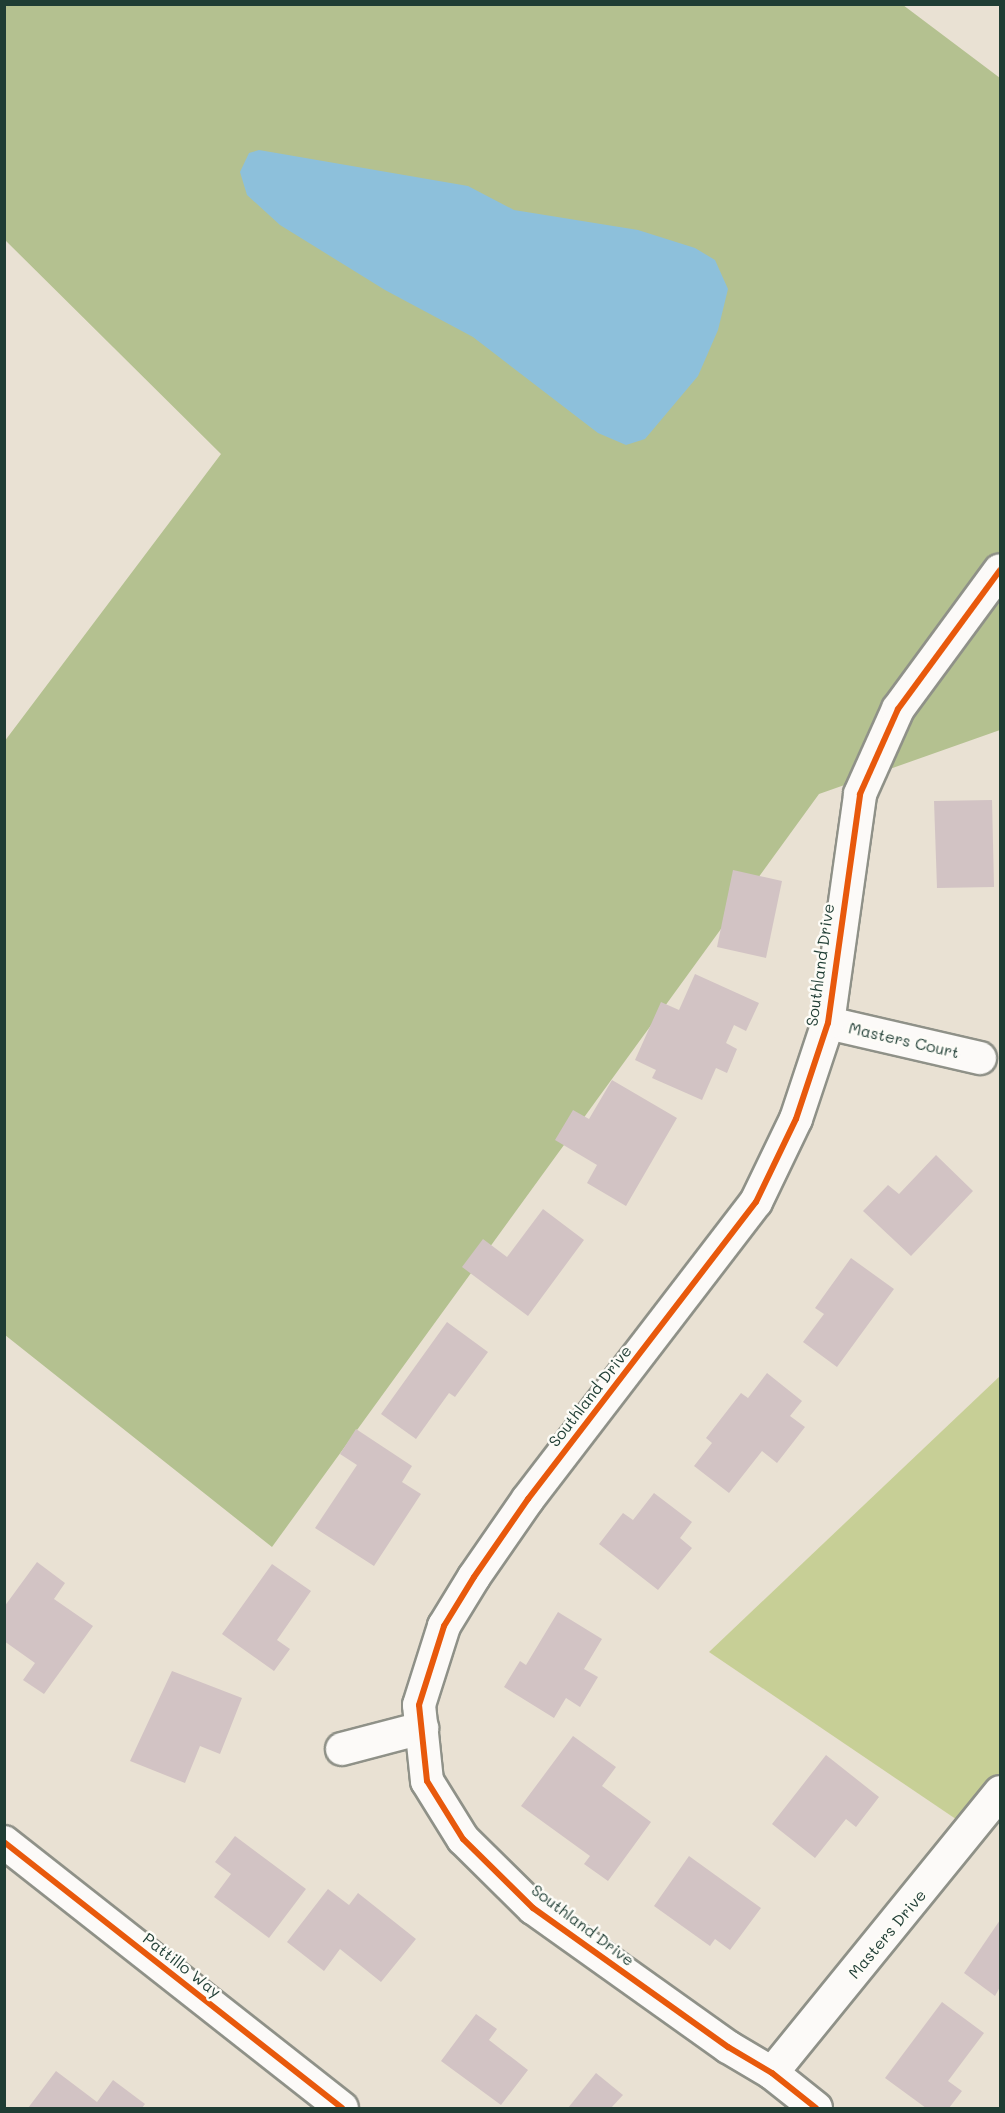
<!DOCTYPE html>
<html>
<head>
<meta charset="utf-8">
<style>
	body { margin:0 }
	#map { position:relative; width:1005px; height:2113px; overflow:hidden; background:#e9e1d3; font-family:Mali,sans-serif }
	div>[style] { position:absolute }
	.green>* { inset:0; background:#c7cf96 }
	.forest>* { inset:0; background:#b4c190 }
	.water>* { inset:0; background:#8dc0db }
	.building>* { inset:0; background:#d2c3c4 }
	.roads { filter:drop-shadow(2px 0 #8f9188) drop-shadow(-2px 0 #8f9188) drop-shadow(0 2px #8f9188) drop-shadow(0 -2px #8f9188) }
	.street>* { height:32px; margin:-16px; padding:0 16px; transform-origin:16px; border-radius:16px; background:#fcfaf8 }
	.cycleway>* { height:6px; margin:-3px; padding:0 3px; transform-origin:3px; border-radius:3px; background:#e8590c }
	span { translate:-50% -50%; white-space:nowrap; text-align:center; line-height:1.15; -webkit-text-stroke:5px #fdfcf7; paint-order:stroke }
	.street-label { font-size:16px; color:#1f3d34 }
	.frame { position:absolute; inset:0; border:6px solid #1f3d34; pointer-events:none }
</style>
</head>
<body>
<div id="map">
	<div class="green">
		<i style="clip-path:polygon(1000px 1376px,1000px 1813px,978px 1834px,709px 1652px)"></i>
	</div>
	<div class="forest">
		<i style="clip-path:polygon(5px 5px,903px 5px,1000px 78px,1000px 730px,819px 794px,272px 1547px,5px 1335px,4px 742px,221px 454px,5px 240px)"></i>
	</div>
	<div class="water">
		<i style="clip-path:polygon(259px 150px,468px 186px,514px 210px,638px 230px,695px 248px,715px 260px,728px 289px,718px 330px,698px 376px,645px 439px,626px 445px,598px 433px,473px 337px,385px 290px,280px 225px,247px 195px,240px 172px,249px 153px)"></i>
	</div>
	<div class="building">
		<i style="clip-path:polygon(992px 800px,994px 887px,937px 888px,934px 801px)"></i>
		<i style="clip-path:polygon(733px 870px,782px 881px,766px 958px,717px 947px)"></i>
		<i style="clip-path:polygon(695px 974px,759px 1003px,746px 1031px,734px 1025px,726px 1043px,737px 1049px,727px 1073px,716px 1068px,702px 1100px,652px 1078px,656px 1070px,635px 1060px,661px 1002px,679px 1010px)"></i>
		<i style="clip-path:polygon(612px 1080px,677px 1118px,626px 1206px,587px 1183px,597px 1165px,555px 1140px,573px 1110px,589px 1119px)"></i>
		<i style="clip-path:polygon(936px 1155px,973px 1191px,911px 1256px,863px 1211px,888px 1185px,899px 1194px)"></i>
		<i style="clip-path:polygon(543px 1209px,584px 1240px,528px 1316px,462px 1267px,483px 1239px,507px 1257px)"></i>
		<i style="clip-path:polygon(851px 1258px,894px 1289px,837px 1367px,803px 1342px,824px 1314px,815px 1308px)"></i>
		<i style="clip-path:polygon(447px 1322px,488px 1352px,455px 1397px,449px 1393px,416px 1439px,381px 1414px)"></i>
		<i style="clip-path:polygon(767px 1373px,802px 1401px,790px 1416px,805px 1427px,777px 1463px,762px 1451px,729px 1493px,694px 1466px,712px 1443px,706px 1438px,741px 1393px,748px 1398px)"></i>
		<i style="clip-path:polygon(356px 1429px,412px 1466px,402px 1482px,421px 1494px,374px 1566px,315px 1528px,357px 1465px,340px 1454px)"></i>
		<i style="clip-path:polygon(654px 1493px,692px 1522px,680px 1538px,692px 1548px,658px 1590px,599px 1544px,623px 1513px,633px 1520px)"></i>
		<i style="clip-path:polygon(37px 1562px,65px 1583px,54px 1599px,93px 1626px,44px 1694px,23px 1680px,35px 1663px,4px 1641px,4px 1607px)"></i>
		<i style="clip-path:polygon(272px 1564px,311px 1591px,277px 1640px,290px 1649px,274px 1671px,222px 1634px)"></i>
		<i style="clip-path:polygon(558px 1612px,602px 1639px,584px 1669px,598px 1677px,580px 1707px,566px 1698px,554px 1718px,504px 1687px,520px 1661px,526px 1665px)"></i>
		<i style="clip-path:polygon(172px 1671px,242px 1698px,220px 1754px,200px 1746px,185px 1783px,130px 1761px)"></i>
		<i style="clip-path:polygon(573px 1736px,616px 1767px,602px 1786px,651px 1822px,608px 1881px,584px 1864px,590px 1856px,521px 1806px)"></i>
		<i style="clip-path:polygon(826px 1755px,879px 1797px,856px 1827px,846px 1819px,815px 1858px,772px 1824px)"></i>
		<i style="clip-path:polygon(235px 1836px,306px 1889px,269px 1938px,214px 1897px,231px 1874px,215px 1862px)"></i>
		<i style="clip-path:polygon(689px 1856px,761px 1908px,730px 1950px,715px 1939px,710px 1946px,654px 1906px)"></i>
		<i style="clip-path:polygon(328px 1889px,349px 1905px,358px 1893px,416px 1939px,381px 1982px,340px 1949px,324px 1971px,287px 1942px)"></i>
		<i style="clip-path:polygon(1000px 1920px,1000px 1987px,995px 1996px,964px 1973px)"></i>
		<i style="clip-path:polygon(942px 2002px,984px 2033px,948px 2081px,962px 2091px,949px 2108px,926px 2108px,885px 2078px)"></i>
		<i style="clip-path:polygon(476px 2014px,497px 2029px,489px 2040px,528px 2070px,501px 2105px,441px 2061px)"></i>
		<i style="clip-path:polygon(56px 2071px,97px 2102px,113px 2080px,145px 2104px,142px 2108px,28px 2108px)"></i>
		<i style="clip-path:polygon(596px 2073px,623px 2095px,611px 2108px,568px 2108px)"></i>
	</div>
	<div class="roads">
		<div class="street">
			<i style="left:828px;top:1023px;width:156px;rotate:13deg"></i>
			<i style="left:342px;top:1749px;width:83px;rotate:-14.7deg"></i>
			<i style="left:4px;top:1842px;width:430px;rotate:38.2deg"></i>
			<i style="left:772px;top:2073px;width:362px;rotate:-50.9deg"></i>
			<i style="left:816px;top:2108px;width:56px;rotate:-141.5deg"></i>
			<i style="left:772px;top:2073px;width:51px;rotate:-149.4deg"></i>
			<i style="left:728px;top:2047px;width:239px;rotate:-144.5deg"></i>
			<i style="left:533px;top:1908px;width:98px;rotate:-135.4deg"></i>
			<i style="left:463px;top:1839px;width:68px;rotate:-121.8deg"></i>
			<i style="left:427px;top:1781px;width:76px;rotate:-96deg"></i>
			<i style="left:419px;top:1705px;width:83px;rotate:-72.4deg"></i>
			<i style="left:444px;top:1626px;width:57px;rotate:-58.5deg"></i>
			<i style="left:474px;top:1577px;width:95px;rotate:-55.3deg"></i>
			<i style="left:528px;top:1499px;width:374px;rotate:-52.5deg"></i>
			<i style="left:756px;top:1202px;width:92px;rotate:-64.3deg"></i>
			<i style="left:796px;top:1119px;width:101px;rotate:-71.6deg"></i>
			<i style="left:828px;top:1023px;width:231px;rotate:-82deg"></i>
			<i style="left:860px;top:794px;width:93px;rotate:-65.9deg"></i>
			<i style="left:898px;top:709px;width:172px;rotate:-53.7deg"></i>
		</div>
	</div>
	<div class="cycleway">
		<i style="left:4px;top:1842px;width:430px;rotate:38.2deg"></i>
		<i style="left:816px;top:2108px;width:56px;rotate:-141.5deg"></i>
		<i style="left:772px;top:2073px;width:51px;rotate:-149.4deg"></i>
		<i style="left:728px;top:2047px;width:239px;rotate:-144.5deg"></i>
		<i style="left:533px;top:1908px;width:98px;rotate:-135.4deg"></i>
		<i style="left:463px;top:1839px;width:68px;rotate:-121.8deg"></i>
		<i style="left:427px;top:1781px;width:76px;rotate:-96deg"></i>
		<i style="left:419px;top:1705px;width:83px;rotate:-72.4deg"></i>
		<i style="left:444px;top:1626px;width:57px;rotate:-58.5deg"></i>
		<i style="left:474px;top:1577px;width:95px;rotate:-55.3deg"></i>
		<i style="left:528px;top:1499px;width:374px;rotate:-52.5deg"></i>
		<i style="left:756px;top:1202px;width:92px;rotate:-64.3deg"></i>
		<i style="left:796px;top:1119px;width:101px;rotate:-71.6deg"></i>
		<i style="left:828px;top:1023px;width:231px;rotate:-82deg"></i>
		<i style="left:860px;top:794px;width:93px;rotate:-65.9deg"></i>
		<i style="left:898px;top:709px;width:172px;rotate:-53.7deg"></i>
	</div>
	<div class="street-label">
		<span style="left:820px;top:965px;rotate:-82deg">Southland Drive</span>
		<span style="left:904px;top:1040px;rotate:13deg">Masters Court</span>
		<span style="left:590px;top:1396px;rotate:-52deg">Southland Drive</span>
		<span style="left:583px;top:1925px;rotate:37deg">Southland Drive</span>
		<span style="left:887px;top:1934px;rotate:-50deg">Masters Drive</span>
		<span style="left:182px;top:1965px;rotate:38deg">Pattillo Way</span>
	</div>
	<div class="frame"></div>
</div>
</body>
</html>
